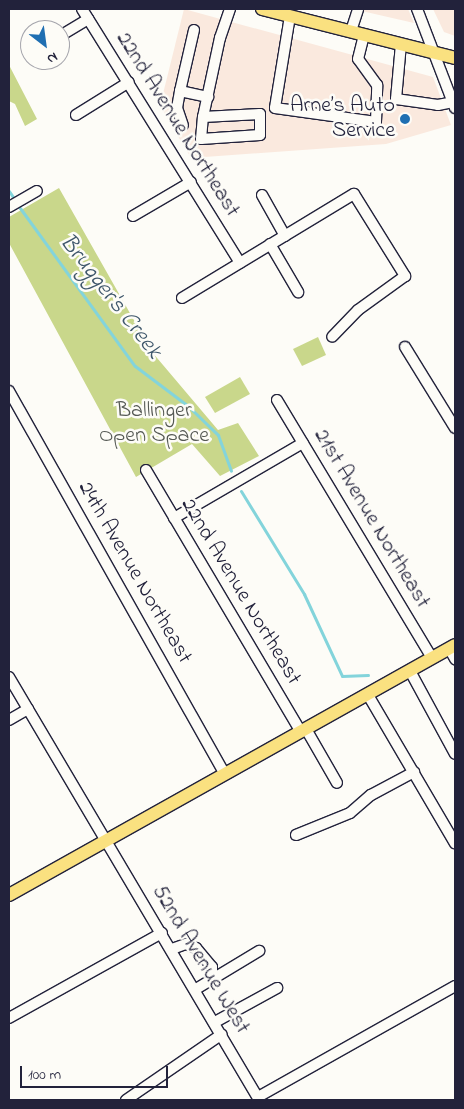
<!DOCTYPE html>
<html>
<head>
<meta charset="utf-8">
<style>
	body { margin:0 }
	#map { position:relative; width:464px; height:1109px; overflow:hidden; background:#fdfcf7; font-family:"Indie Flower",sans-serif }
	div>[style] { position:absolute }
	.built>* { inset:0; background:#fae9de }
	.green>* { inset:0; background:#c9d78b }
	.stream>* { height:3px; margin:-1.5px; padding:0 1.5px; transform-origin:1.5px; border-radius:1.5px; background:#83d4db }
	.roads { filter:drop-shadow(1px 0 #22223b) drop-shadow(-1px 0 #22223b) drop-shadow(0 1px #22223b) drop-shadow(0 -1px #22223b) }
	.minor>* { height:10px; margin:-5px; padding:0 5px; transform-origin:5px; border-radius:5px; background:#fdfcf7 }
	.major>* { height:12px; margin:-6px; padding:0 6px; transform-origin:6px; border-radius:6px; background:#fae180 }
	.dots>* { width:14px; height:14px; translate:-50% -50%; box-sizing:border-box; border:2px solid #fdfcf7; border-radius:50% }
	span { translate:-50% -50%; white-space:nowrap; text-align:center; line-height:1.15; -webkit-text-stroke:5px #fdfcf7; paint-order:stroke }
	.poi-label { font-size:22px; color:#22223b }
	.right { translate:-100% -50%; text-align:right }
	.street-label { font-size:22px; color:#22223b }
	.park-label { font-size:22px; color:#545853 }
	.water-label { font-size:24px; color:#3f576b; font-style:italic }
	.frame { position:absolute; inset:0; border:10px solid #22223b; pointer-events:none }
	.north { position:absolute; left:20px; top:20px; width:50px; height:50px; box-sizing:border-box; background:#fdfcf7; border:1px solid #a5a5ac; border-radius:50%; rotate:150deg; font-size:14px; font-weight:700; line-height:20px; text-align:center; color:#22223b }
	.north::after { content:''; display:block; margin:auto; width:18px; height:22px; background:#1f6fb2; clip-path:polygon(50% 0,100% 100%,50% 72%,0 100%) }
	.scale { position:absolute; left:20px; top:1066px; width:148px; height:22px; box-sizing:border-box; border:2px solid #22223b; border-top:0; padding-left:6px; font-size:15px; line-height:18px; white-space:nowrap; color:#22223b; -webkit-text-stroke:4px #fdfcf7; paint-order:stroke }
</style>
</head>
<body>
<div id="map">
	<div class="built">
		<i style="clip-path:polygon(184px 9px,433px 77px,451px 125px,386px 144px,191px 158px,160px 106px)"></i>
		<i style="clip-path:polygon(353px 9px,408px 9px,414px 23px)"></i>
		<i style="clip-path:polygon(433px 9px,455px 9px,455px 36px,444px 32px)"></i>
	</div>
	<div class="green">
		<i style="clip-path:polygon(9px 65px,37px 119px,25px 126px,15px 104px,9px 101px)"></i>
		<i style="clip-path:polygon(59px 188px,152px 352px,218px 430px,238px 423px,259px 456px,220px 476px,192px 444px,136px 477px,9px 243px,9px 217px)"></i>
		<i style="clip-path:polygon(318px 337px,326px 355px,302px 366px,293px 349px)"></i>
		<i style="clip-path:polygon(240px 377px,250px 394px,215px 413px,205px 397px)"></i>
	</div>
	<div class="stream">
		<i style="left:9px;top:191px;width:7px;rotate:56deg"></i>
		<i style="left:20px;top:208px;width:195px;rotate:54deg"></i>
		<i style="left:135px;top:366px;width:66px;rotate:37deg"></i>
		<i style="left:188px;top:406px;width:42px;rotate:44deg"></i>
		<i style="left:218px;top:435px;width:38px;rotate:70deg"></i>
		<i style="left:241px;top:491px;width:121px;rotate:58.5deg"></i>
		<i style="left:304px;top:594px;width:90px;rotate:65.1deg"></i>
		<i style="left:342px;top:676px;width:26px;rotate:-2deg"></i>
	</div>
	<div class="roads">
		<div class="minor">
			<i style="left:82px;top:9px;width:299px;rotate:58.1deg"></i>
			<i style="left:417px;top:9px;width:106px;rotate:69deg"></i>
			<i style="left:290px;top:16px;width:93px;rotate:99.3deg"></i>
			<i style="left:275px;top:108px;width:102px;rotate:7.9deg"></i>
			<i style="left:376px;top:122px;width:37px;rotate:-88deg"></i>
			<i style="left:377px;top:85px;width:32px;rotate:-126deg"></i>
			<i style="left:358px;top:59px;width:25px;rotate:-76deg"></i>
			<i style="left:194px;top:30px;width:63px;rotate:102.9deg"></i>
			<i style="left:180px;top:91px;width:29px;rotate:12deg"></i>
			<i style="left:351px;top:31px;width:23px;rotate:-72deg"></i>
			<i style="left:60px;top:36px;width:33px;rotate:-31deg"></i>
			<i style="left:401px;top:44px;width:55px;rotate:95.2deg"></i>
			<i style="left:396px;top:99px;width:42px;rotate:8.1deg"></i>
			<i style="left:438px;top:105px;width:15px;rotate:-11deg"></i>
			<i style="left:180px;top:91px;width:17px;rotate:100deg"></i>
			<i style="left:177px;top:108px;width:18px;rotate:71deg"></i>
			<i style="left:76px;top:115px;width:62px;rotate:-31.9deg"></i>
			<i style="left:203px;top:117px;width:57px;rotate:-3deg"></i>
			<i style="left:260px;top:114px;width:21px;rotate:90deg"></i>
			<i style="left:260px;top:135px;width:59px;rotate:176.1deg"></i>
			<i style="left:201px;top:139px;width:22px;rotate:-85deg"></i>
			<i style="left:203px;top:117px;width:81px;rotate:-77.9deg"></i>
			<i style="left:220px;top:38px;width:31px;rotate:-71deg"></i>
			<i style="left:262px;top:195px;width:47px;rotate:60.7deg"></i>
			<i style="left:9px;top:207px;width:32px;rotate:-30deg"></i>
			<i style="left:133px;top:216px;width:67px;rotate:-30.4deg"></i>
			<i style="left:270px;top:244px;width:56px;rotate:59.7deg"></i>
			<i style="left:182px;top:298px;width:201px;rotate:-31.2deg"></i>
			<i style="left:354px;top:194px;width:97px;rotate:58.1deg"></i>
			<i style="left:405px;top:276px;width:58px;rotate:144.1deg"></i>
			<i style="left:358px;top:310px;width:37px;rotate:134deg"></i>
			<i style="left:405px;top:347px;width:95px;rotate:58.3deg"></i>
			<i style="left:9px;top:391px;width:440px;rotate:60.6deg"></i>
			<i style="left:277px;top:400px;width:301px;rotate:59deg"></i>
			<i style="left:146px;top:470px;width:304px;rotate:59.4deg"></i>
			<i style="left:174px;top:518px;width:149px;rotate:-30.2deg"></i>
			<i style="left:449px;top:648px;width:13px;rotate:61deg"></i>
			<i style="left:410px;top:671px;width:94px;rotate:61.5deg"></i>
			<i style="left:9px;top:677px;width:491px;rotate:59.4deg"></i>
			<i style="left:368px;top:695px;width:172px;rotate:59.6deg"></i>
			<i style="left:9px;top:720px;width:22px;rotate:-30deg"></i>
			<i style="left:306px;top:729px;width:62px;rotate:60.1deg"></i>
			<i style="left:296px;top:835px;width:58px;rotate:-22.2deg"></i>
			<i style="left:350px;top:813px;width:28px;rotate:-41deg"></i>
			<i style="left:371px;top:795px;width:49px;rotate:-28.1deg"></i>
			<i style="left:172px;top:949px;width:15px;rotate:-20deg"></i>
			<i style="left:186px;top:944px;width:11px;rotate:22deg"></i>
			<i style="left:196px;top:948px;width:25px;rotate:50deg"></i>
			<i style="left:212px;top:967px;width:13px;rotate:90deg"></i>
			<i style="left:196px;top:989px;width:74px;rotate:-31.1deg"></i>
			<i style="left:9px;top:1018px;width:175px;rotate:-29.1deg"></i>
			<i style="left:215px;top:1022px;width:71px;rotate:-28.7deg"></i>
			<i style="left:258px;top:1097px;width:226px;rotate:-29.4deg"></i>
			<i style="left:126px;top:1100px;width:116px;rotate:-34.5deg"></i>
		</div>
		<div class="major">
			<i style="left:262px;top:9px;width:199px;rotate:14.2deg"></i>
			<i style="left:9px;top:895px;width:511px;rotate:-29.27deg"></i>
		</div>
	</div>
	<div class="dots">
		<i style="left:405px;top:119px;background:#1f6fb2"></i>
	</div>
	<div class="poi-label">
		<span class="right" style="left:395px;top:119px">Arne’s Auto<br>Service</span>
	</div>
	<div class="street-label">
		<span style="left:177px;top:125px;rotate:58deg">22nd Avenue Northeast</span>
		<span style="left:371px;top:519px;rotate:59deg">21st Avenue Northeast</span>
		<span style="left:134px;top:573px;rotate:60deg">24th Avenue Northeast</span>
		<span style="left:240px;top:592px;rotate:59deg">22nd Avenue Northeast</span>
		<span style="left:200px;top:960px;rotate:59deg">52nd Avenue West</span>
	</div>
	<div class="park-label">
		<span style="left:154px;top:424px">Ballinger<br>Open Space</span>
	</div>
	<div class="water-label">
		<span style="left:110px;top:297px;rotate:52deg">Brugger's Creek</span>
	</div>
	<div class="frame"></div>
	<div class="north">N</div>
	<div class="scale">100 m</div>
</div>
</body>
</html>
